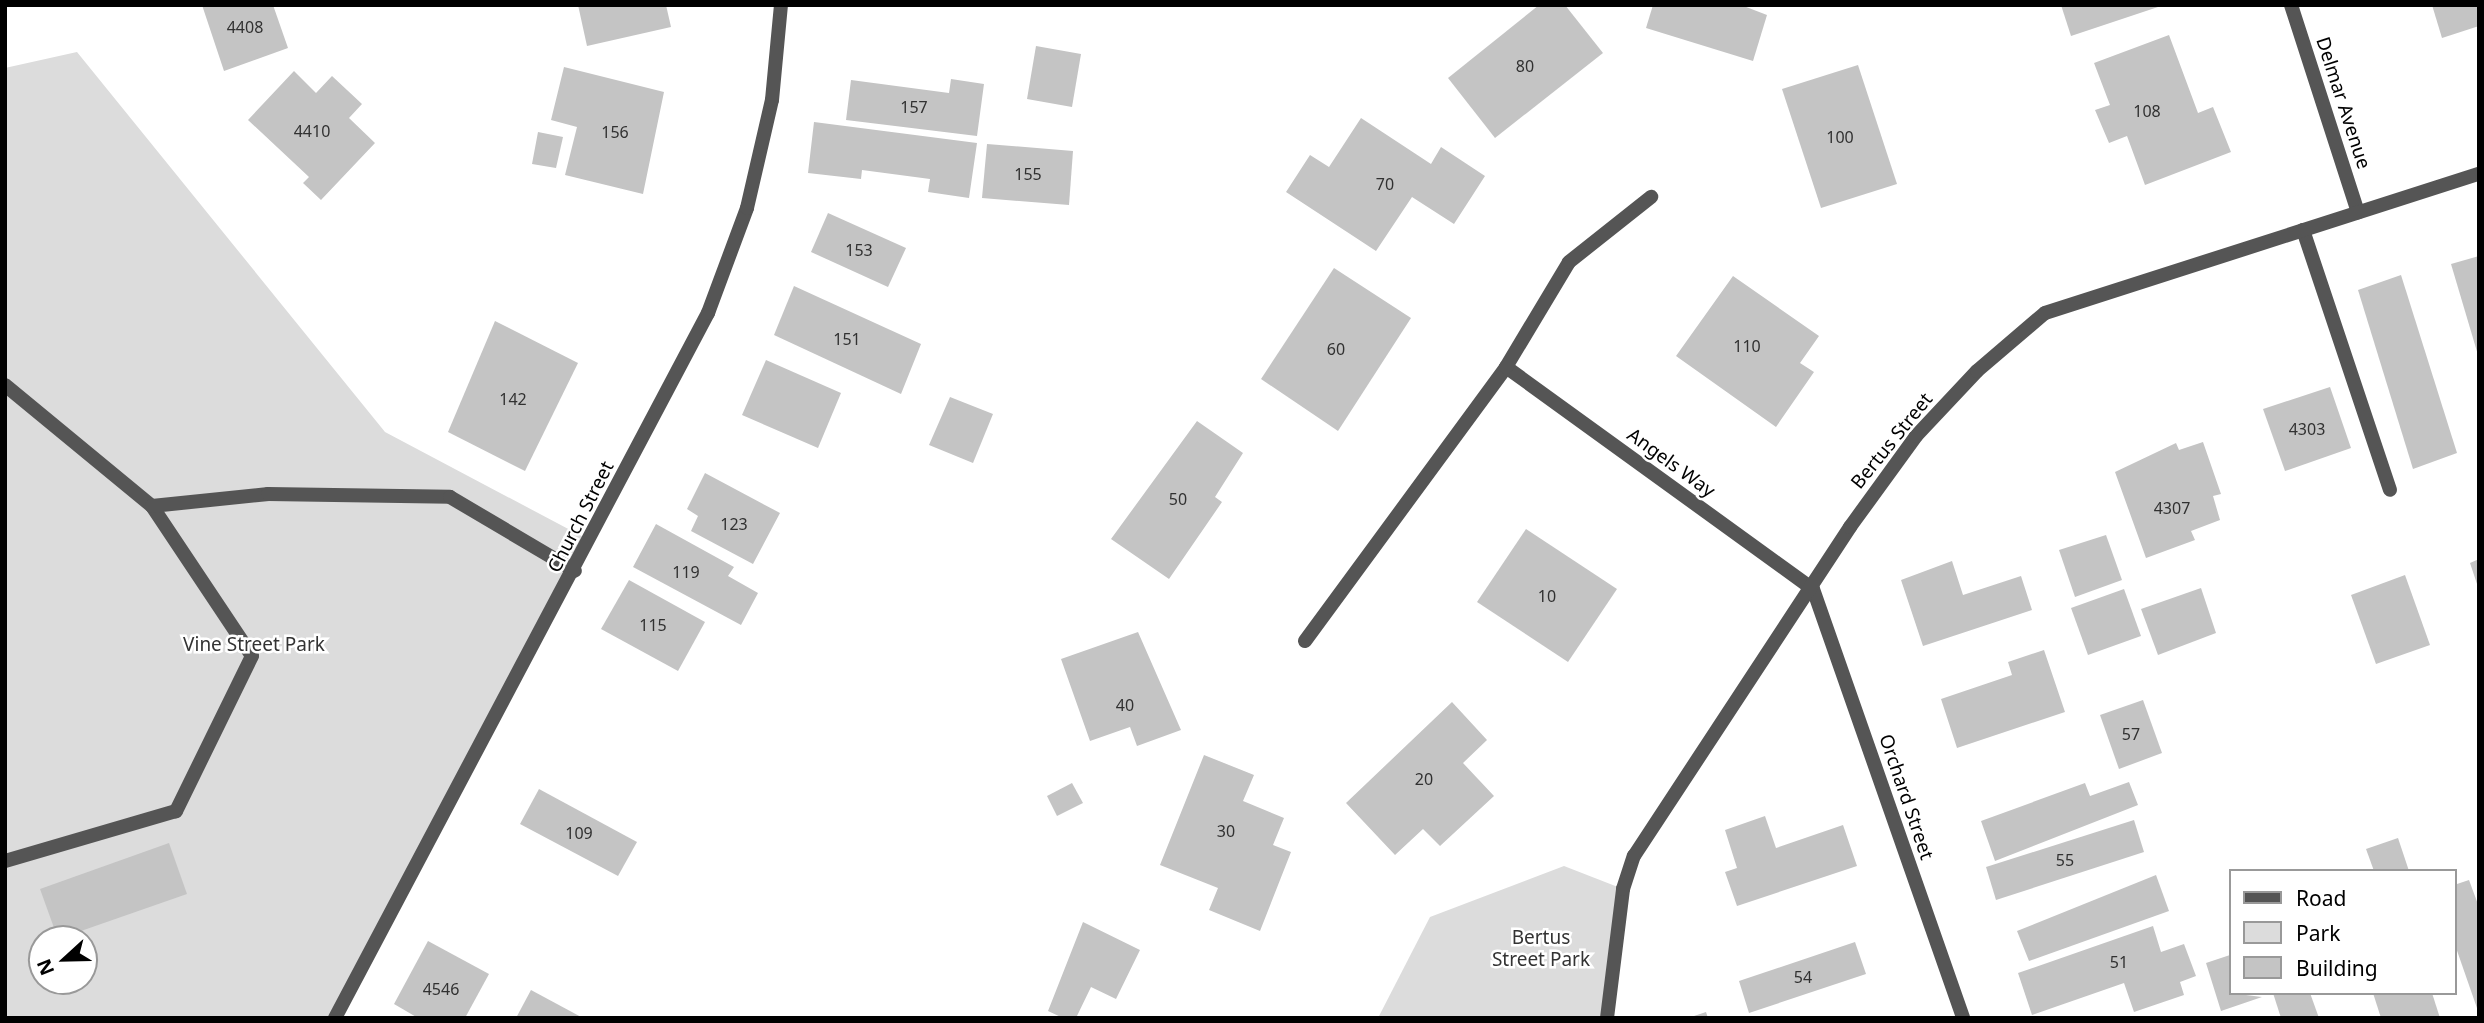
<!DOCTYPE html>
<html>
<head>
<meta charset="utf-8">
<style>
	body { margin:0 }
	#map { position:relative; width:2484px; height:1023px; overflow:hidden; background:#fff; font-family:"Noto Sans",sans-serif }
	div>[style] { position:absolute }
	.green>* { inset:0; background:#dcdcdc }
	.building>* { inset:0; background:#c4c4c4 }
	.service>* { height:14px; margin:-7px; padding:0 7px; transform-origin:7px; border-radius:7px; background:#555 }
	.minor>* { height:14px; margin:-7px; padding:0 7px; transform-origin:7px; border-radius:7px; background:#555 }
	span { translate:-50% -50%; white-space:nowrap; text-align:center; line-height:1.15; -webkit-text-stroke:5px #fff; paint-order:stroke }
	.number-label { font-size:16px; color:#313131 }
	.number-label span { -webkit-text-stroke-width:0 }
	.street-label { font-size:19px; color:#000 }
	.park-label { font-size:19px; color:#333 }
	.frame { position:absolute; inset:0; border:7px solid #000; pointer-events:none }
	.legend { position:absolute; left:2229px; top:869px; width:228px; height:126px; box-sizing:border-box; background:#fff; border:2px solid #999; margin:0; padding:9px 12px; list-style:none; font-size:21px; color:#000 }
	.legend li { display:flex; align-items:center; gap:14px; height:35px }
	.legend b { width:35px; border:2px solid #999 }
	.north { position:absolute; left:28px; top:925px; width:70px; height:70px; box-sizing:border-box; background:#fff; border:2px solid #999; border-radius:50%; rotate:248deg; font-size:19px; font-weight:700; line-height:28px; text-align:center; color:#000 }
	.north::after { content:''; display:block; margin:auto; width:24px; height:32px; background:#000; clip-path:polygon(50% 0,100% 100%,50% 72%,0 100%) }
</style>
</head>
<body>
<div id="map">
	<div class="green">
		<i style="clip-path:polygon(evenodd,77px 52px,385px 432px,591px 541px,335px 1018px,5px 1018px,5px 68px,77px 52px,42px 939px,84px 939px,84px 981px,42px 981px,42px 939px)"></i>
		<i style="clip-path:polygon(1564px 866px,1623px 889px,1607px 1018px,1378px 1018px,1430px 917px)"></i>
	</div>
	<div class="building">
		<i style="clip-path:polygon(202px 5px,273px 5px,288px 48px,224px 71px)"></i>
		<i style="clip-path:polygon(578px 5px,666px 5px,671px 27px,587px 46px)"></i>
		<i style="clip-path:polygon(1539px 5px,1565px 5px,1603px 53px,1495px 138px,1448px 78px)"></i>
		<i style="clip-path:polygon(1653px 5px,1741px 5px,1767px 15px,1753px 61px,1646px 28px)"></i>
		<i style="clip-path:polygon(2061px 5px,2161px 5px,2161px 6px,2071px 36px)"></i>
		<i style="clip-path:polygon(2432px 5px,2479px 5px,2479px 26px,2442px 38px)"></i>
		<i style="clip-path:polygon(2169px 35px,2198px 113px,2213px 107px,2231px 152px,2145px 185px,2127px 136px,2109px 143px,2095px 110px,2110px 105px,2094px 63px)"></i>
		<i style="clip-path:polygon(1036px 46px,1081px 54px,1072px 107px,1027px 99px)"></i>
		<i style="clip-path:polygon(1858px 65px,1897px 184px,1821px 208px,1782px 89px)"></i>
		<i style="clip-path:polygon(564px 67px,664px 92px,643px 194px,565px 175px,577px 127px,551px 120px)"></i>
		<i style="clip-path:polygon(294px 71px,316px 93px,332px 76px,362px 104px,349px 118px,375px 143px,321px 200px,303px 183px,309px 177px,248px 120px)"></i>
		<i style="clip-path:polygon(951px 79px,984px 84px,977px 136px,846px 120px,851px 80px,949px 93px)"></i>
		<i style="clip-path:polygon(1361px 118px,1431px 164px,1441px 147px,1485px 176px,1454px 224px,1412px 197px,1376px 251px,1286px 192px,1310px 155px,1329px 167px)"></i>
		<i style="clip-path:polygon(814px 122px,977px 143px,969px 198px,928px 192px,930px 179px,862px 170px,861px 179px,808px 173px)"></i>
		<i style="clip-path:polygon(538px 132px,563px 137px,556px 168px,532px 164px)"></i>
		<i style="clip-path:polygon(987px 144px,1073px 151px,1069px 205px,982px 198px)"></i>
		<i style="clip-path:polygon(828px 213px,906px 248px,888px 287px,811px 252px)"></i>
		<i style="clip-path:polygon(2479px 256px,2479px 355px,2478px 355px,2451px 264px)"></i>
		<i style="clip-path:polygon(1334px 268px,1411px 318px,1338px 431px,1261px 379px)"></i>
		<i style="clip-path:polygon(2401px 275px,2457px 453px,2413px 469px,2358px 290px)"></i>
		<i style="clip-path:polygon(1733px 276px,1819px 336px,1800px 363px,1814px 372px,1776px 427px,1676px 356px)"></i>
		<i style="clip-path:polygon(794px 286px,921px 344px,901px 394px,774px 335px)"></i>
		<i style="clip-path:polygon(495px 321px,578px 363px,525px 471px,448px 432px)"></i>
		<i style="clip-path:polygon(766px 360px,841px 393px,818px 448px,742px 415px)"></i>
		<i style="clip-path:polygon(2330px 387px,2351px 448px,2285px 471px,2263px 409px)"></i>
		<i style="clip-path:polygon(950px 397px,993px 414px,973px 463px,929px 445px)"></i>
		<i style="clip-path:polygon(1197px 421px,1243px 453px,1215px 497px,1222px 502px,1169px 579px,1111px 539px)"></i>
		<i style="clip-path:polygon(2203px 442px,2221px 494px,2213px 496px,2220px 520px,2191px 531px,2195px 540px,2146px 558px,2115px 472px,2176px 443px,2179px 450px)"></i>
		<i style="clip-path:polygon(705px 473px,780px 513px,753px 564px,691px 531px,698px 516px,687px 509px)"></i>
		<i style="clip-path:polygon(656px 524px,734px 567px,728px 576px,758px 593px,741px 625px,633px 567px)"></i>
		<i style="clip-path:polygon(1526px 529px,1617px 589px,1568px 662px,1477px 602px)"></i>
		<i style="clip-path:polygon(2106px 535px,2122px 580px,2075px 597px,2059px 550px)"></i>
		<i style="clip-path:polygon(2479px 559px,2479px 587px,2478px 587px,2470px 563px)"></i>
		<i style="clip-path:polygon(1952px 561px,1963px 595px,2021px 576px,2032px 610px,1923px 646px,1901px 580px)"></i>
		<i style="clip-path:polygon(2405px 575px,2430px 645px,2376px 664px,2351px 595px)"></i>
		<i style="clip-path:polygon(629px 580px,705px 622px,678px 671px,601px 629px)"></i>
		<i style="clip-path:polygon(2201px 588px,2216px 633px,2158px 655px,2141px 609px)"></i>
		<i style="clip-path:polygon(2124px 589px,2141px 636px,2088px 655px,2071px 608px)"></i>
		<i style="clip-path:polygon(1138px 632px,1181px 730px,1137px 746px,1130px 727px,1090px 741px,1061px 659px)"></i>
		<i style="clip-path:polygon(2044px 650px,2065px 712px,1957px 748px,1941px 699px,2012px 675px,2008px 662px)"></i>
		<i style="clip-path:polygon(2143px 700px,2162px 753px,2119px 769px,2100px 715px)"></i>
		<i style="clip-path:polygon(1452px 702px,1487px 740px,1463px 763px,1494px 796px,1440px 846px,1423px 829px,1395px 855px,1346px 803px)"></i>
		<i style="clip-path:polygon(1204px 755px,1254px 775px,1243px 801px,1284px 818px,1273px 845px,1291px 852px,1260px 931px,1209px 910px,1218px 888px,1160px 865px)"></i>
		<i style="clip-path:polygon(2129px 782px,2138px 805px,1995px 861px,1981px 821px,2085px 783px,2090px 796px)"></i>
		<i style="clip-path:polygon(1072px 783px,1083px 803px,1057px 816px,1047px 796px)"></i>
		<i style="clip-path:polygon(539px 789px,637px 842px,618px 876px,520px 824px)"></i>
		<i style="clip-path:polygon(1765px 816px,1776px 848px,1843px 825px,1857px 866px,1737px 906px,1725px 872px,1737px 868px,1725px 830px)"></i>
		<i style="clip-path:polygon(2134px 820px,2144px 852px,1996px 900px,1986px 867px)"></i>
		<i style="clip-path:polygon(2398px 838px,2409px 871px,2374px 871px,2366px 849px)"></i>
		<i style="clip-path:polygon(169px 843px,187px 894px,58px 939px,40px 889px)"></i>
		<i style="clip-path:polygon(2156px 875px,2169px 911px,2029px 961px,2017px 931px)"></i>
		<i style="clip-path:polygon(2469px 880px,2479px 907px,2478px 1011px,2454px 942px,2454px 885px)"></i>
		<i style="clip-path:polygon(1083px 922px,1140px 950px,1116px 999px,1091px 987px,1076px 1018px,1063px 1018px,1048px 1011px)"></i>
		<i style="clip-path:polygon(2153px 926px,2161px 952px,2184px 944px,2196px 976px,2180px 982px,2184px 995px,2134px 1012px,2124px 983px,2032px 1015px,2018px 973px)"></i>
		<i style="clip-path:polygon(428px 941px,489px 974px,465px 1018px,418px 1018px,394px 1004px)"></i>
		<i style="clip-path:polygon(1855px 942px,1866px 974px,1749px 1013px,1739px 981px)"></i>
		<i style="clip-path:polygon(2230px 955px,2230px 993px,2262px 997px,2221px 1011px,2206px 963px)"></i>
		<i style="clip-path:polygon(531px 990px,583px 1018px,516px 1018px)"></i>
		<i style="clip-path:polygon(2273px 993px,2310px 993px,2319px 1018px,2281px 1018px)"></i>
		<i style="clip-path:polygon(2373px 993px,2432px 993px,2440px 1018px,2381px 1018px)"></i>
		<i style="clip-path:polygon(1706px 1012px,1708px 1018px,1691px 1018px,1691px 1017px)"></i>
	</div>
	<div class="service">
		<i style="left:2303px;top:230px;width:274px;rotate:71.5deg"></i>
		<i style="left:5px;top:385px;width:190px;rotate:39.5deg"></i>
		<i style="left:152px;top:506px;width:180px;rotate:56.3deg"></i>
		<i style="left:252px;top:656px;width:173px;rotate:116.1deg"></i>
		<i style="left:176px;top:811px;width:178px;rotate:163.7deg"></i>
		<i style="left:152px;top:506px;width:117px;rotate:-5.9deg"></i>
		<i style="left:268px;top:494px;width:182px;rotate:0.9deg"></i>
		<i style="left:450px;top:497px;width:145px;rotate:30.6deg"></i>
	</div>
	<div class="minor">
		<i style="left:2291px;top:5px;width:218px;rotate:72.1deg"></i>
		<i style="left:1506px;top:367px;width:379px;rotate:35.9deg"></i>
		<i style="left:1813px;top:589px;width:454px;rotate:70.7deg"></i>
		<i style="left:1305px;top:641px;width:340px;rotate:-53.7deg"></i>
		<i style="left:1506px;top:367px;width:122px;rotate:-59deg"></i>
		<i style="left:1569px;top:262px;width:105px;rotate:-38.4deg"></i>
		<i style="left:335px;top:1018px;width:798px;rotate:-62.12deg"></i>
		<i style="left:708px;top:313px;width:112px;rotate:-69.6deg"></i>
		<i style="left:747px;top:208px;width:111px;rotate:-77deg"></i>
		<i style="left:772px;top:100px;width:95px;rotate:-84.6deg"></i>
		<i style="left:1607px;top:1018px;width:130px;rotate:-82.9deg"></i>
		<i style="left:1623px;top:889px;width:35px;rotate:-72deg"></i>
		<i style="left:1634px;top:856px;width:394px;rotate:-56.7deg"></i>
		<i style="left:1850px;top:527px;width:112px;rotate:-54deg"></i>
		<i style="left:1916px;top:436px;width:89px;rotate:-46.8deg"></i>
		<i style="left:1977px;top:371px;width:89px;rotate:-40.5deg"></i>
		<i style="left:2045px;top:313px;width:456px;rotate:-17.8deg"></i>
	</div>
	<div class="number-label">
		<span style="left:245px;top:27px">4408</span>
		<span style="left:1525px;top:66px">80</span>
		<span style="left:914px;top:107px">157</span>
		<span style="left:2147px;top:111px">108</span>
		<span style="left:312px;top:131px">4410</span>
		<span style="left:615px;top:132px">156</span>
		<span style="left:1840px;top:137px">100</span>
		<span style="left:1028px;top:174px">155</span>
		<span style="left:1385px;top:184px">70</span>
		<span style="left:859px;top:250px">153</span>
		<span style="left:847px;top:339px">151</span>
		<span style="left:1747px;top:346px">110</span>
		<span style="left:1336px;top:349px">60</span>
		<span style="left:513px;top:399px">142</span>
		<span style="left:2307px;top:429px">4303</span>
		<span style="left:1178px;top:499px">50</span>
		<span style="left:2172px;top:508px">4307</span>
		<span style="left:734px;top:524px">123</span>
		<span style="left:686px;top:572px">119</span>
		<span style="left:1547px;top:596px">10</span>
		<span style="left:653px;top:625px">115</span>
		<span style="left:1125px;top:705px">40</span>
		<span style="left:2131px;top:734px">57</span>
		<span style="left:1424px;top:779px">20</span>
		<span style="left:1226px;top:831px">30</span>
		<span style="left:579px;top:833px">109</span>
		<span style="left:2065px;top:860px">55</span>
		<span style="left:2119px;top:962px">51</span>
		<span style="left:1803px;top:977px">54</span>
		<span style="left:441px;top:989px">4546</span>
	</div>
	<div class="street-label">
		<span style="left:2343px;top:103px;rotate:72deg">Delmar Avenue</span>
		<span style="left:1892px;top:441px;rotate:-51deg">Bertus Street</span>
		<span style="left:1671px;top:463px;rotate:36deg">Angels Way</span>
		<span style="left:581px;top:517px;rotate:-63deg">Church Street</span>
		<span style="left:1906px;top:797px;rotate:71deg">Orchard Street</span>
	</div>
	<div class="park-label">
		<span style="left:254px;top:645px">Vine Street Park</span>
		<span style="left:1541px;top:949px">Bertus<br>Street Park</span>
	</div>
	<div class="frame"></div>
	<ul class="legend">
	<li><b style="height:9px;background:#555"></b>Road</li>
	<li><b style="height:19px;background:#dcdcdc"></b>Park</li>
	<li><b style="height:19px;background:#c4c4c4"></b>Building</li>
	</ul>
	<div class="north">N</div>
</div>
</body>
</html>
